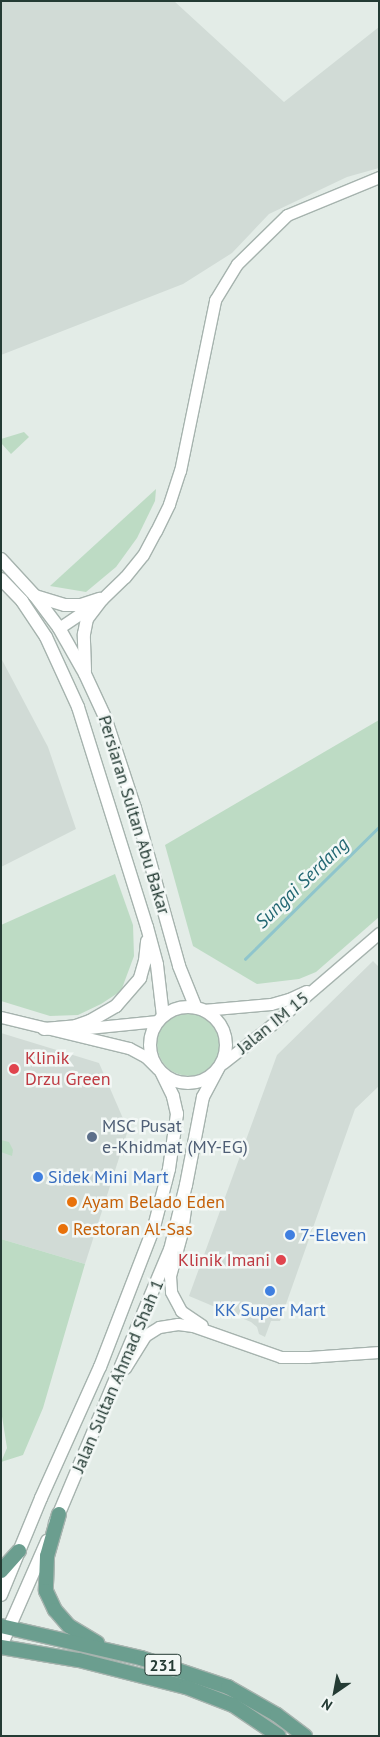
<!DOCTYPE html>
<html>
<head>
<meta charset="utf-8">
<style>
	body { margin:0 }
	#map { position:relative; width:380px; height:1737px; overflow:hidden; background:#e3ece7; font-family:"PT Sans",sans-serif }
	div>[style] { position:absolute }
	.built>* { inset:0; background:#d1dbd6 }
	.green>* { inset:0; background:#bddbc4 }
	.round { border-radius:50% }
	.stream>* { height:2.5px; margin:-1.25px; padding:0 1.25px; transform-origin:1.25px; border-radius:1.25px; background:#8fc5cc }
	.roads { filter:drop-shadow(1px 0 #a6b3ae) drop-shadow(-1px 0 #a6b3ae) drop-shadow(0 1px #a6b3ae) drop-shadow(0 -1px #a6b3ae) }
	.tertiary>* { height:11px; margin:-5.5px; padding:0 5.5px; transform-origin:5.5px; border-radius:5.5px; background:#fff }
	.secondary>* { height:12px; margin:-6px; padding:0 6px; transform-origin:6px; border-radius:6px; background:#fff }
	.secondary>.ring { margin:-6px; padding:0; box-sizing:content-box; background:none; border:12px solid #fff; border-radius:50% }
	.primary>* { height:14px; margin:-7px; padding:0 7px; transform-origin:7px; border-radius:7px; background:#6b9e8f }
	.dots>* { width:14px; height:14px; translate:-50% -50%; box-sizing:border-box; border:2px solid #f3f8f6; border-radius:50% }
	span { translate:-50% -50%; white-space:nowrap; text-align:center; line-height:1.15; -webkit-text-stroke:5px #f3f8f6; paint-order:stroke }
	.shield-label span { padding:1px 4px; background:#f3f8f6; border:1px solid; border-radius:4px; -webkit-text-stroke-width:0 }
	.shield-label { font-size:16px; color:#243b34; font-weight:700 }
	.street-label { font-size:18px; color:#243b34 }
	.health-label { font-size:18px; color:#be3a42 }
	.left { translate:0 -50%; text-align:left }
	.right { translate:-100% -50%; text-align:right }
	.service-label { font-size:18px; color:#4e5e75 }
	.shop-label { font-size:18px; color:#366cbe }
	.food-label { font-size:18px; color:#c56008 }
	.water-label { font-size:19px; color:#236873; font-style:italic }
	.frame { position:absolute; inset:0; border:2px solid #243b34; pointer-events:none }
	.north { position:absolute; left:310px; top:1667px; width:50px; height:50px; -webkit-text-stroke:4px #f3f8f6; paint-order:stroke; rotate:213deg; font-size:14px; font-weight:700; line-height:20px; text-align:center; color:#243b34 }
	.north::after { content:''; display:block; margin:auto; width:18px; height:22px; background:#243b34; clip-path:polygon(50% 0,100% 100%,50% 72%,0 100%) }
</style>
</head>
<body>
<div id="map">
	<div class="built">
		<i style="clip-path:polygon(1px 1px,174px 1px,284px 102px,379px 27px,379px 168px,347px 177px,269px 214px,232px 253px,183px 284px,1px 355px)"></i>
		<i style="clip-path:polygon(1px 658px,48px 747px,76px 829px,1px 867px)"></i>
		<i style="clip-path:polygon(373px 961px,379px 967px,379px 1086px,355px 1109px,280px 1321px,271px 1321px,265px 1337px,259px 1334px,257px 1327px,251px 1322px,189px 1296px,277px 1055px)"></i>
		<i style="clip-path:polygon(1px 1033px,99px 1063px,128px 1130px,85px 1264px,1px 1239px)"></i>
	</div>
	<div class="green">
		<i style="clip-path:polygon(24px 432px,29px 437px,11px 454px,1px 443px,1px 439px)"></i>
		<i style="clip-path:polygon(156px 489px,155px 501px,137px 538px,116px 567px,86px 592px,50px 586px)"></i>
		<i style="clip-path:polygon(379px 720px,379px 917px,316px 972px,299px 979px,257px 984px,193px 946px,165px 845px)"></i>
		<i style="clip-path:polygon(115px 874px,133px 925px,134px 956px,121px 991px,101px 1004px,78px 1015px,50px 1016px,1px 1001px,1px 925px)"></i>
		<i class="round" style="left:157px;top:1012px;width:64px;height:64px"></i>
		<i style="clip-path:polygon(1px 1140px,9px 1142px,13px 1150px,12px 1156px,1px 1152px)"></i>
		<i style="clip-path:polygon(1px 1239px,85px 1264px,43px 1408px,23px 1455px,1px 1462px,7px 1448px,1px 1410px)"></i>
	</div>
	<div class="stream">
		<i style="left:245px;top:959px;width:188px;rotate:-44.6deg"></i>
	</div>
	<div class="roads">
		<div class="tertiary">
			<i style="left:59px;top:628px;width:52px;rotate:-34deg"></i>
			<i style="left:102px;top:599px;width:32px;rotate:-44deg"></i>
			<i style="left:125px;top:577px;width:28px;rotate:-51deg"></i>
			<i style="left:143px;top:555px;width:27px;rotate:-62deg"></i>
			<i style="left:156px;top:531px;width:30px;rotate:-64deg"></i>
			<i style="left:169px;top:504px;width:35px;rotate:-72deg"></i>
			<i style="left:180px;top:471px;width:175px;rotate:-78.4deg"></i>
			<i style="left:215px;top:300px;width:42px;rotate:-58.6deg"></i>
			<i style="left:237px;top:264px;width:70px;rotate:-44.4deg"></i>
			<i style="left:287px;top:215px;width:100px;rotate:-22.4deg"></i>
			<i style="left:203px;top:1010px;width:68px;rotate:-5deg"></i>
			<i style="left:271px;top:1004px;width:19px;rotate:-16deg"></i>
			<i style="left:289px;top:999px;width:19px;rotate:-25deg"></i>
			<i style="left:1px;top:1017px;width:132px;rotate:13.6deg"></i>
			<i style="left:129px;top:1048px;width:19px;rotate:28deg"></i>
			<i style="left:146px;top:1057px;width:16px;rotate:45deg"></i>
			<i style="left:78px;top:1029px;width:80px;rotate:-5.7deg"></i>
			<i style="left:223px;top:1063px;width:71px;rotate:-38.2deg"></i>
			<i style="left:279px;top:1019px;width:132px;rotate:-40.7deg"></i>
			<i style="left:186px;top:1202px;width:30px;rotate:98deg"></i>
			<i style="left:182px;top:1232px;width:46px;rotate:105.3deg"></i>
			<i style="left:170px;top:1276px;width:16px;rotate:86deg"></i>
			<i style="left:171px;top:1292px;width:21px;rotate:62deg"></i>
			<i style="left:181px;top:1311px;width:25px;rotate:34deg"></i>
			<i style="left:125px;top:1368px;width:39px;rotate:-58deg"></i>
			<i style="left:146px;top:1335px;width:15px;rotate:-32deg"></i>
			<i style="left:159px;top:1327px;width:19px;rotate:-9deg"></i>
			<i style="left:178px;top:1324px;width:15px;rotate:8deg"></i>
			<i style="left:193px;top:1326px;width:93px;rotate:19.4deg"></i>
			<i style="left:281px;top:1357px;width:27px"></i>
			<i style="left:308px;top:1357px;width:71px;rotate:-4deg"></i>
		</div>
		<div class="secondary">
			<i style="left:1px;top:559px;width:50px;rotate:47.4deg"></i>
			<i style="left:35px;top:596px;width:40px;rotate:53deg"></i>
			<i style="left:59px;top:628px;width:53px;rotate:60.5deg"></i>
			<i style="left:85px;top:674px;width:47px;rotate:65.1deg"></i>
			<i style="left:105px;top:717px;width:96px;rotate:71.8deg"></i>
			<i style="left:135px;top:808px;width:164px;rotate:74.4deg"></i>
			<i style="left:179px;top:966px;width:45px;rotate:68deg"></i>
			<i style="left:1px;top:579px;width:30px;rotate:46deg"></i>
			<i style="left:22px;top:601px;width:43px;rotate:56.3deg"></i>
			<i style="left:46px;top:637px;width:77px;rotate:65.4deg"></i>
			<i style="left:78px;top:707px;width:231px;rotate:72.6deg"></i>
			<i style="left:147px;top:927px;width:39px;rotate:75deg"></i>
			<i style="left:157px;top:965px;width:51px;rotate:83.3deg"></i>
			<i style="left:35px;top:596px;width:31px;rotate:17deg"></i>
			<i style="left:65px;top:605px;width:16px"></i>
			<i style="left:81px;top:605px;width:20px;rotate:-18deg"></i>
			<i style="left:85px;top:670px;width:36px;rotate:-92deg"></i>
			<i style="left:84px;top:634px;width:15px;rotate:-79deg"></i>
			<i style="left:87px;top:619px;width:25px;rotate:-53deg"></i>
			<i class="ring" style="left:150px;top:1007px;width:64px;height:64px"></i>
			<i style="left:44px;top:1029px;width:32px;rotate:-5deg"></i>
			<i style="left:76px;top:1026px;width:15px;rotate:-20deg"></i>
			<i style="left:90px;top:1021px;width:30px;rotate:-30deg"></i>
			<i style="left:116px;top:1006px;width:37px;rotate:-49deg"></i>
			<i style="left:140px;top:978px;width:18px;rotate:-74deg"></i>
			<i style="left:145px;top:961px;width:20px;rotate:-84deg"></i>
			<i style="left:55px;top:1523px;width:296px;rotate:-67.2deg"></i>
			<i style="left:170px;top:1250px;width:67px;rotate:-76.2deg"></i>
			<i style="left:186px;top:1185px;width:90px;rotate:-79.1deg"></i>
			<i style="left:203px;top:1097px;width:32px;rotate:-62deg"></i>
			<i style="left:1px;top:1595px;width:105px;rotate:-67.6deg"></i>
			<i style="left:41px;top:1498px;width:144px;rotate:-65.8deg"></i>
			<i style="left:100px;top:1367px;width:150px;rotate:-68.9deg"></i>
			<i style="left:154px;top:1227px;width:60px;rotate:-75.5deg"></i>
			<i style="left:169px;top:1169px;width:56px;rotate:-81.7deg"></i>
			<i style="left:177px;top:1114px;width:18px;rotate:-103deg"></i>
			<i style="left:173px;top:1096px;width:25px;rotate:-116deg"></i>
			<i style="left:1px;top:1646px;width:115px;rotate:-66.3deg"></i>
		</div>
		<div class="primary">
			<i style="left:59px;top:1514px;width:44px;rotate:105.9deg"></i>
			<i style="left:47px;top:1556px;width:35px;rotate:92deg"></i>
			<i style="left:46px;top:1591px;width:21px;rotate:65deg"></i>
			<i style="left:55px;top:1610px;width:21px;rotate:49deg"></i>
			<i style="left:69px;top:1626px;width:33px;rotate:31deg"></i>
			<i style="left:1px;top:1571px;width:27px;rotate:-48deg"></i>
			<i style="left:1px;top:1626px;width:144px;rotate:12.9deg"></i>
			<i style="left:141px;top:1658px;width:92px;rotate:18.4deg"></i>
			<i style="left:228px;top:1687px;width:56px;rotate:29.7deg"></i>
			<i style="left:277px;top:1715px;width:35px;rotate:37deg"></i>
			<i style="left:1px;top:1647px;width:79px;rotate:9.5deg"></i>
			<i style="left:79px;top:1660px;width:110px;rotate:14.2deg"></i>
			<i style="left:186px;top:1687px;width:50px;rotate:21deg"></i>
			<i style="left:233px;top:1705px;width:55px;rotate:34deg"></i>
		</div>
	</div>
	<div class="dots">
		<i style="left:14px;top:1069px;background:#e0444e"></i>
		<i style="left:92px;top:1137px;background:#5c6f8a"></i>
		<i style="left:38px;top:1177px;background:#3f7fe0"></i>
		<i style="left:72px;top:1202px;background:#e8710a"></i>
		<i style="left:63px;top:1229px;background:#e8710a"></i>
		<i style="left:290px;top:1235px;background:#3f7fe0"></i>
		<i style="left:281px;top:1260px;background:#e0444e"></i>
		<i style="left:270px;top:1291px;background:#3f7fe0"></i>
	</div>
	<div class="shield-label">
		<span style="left:163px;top:1665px">231</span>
	</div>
	<div class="street-label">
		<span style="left:134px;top:815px;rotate:73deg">Persiaran Sultan Abu Bakar</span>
		<span style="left:273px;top:1023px;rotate:-39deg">Jalan IM 15</span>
		<span style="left:118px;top:1376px;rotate:-67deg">Jalan Sultan Ahmad Shah 1</span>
	</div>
	<div class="health-label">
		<span class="left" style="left:25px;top:1069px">Klinik<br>Drzu Green</span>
		<span class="right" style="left:270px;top:1260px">Klinik Imani</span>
	</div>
	<div class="service-label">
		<span class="left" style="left:102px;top:1137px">MSC Pusat<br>e-Khidmat (MY-EG)</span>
	</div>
	<div class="shop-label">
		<span class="left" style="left:48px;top:1177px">Sidek Mini Mart</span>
		<span class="left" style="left:300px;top:1235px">7-Eleven</span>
		<span style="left:270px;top:1310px">KK Super Mart</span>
	</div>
	<div class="food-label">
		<span class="left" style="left:82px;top:1202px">Ayam Belado Eden</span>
		<span class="left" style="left:73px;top:1229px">Restoran Al-Sas</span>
	</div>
	<div class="water-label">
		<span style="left:302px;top:883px;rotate:-44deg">Sungai Serdang</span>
	</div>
	<div class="frame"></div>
	<div class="north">N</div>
</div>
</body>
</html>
